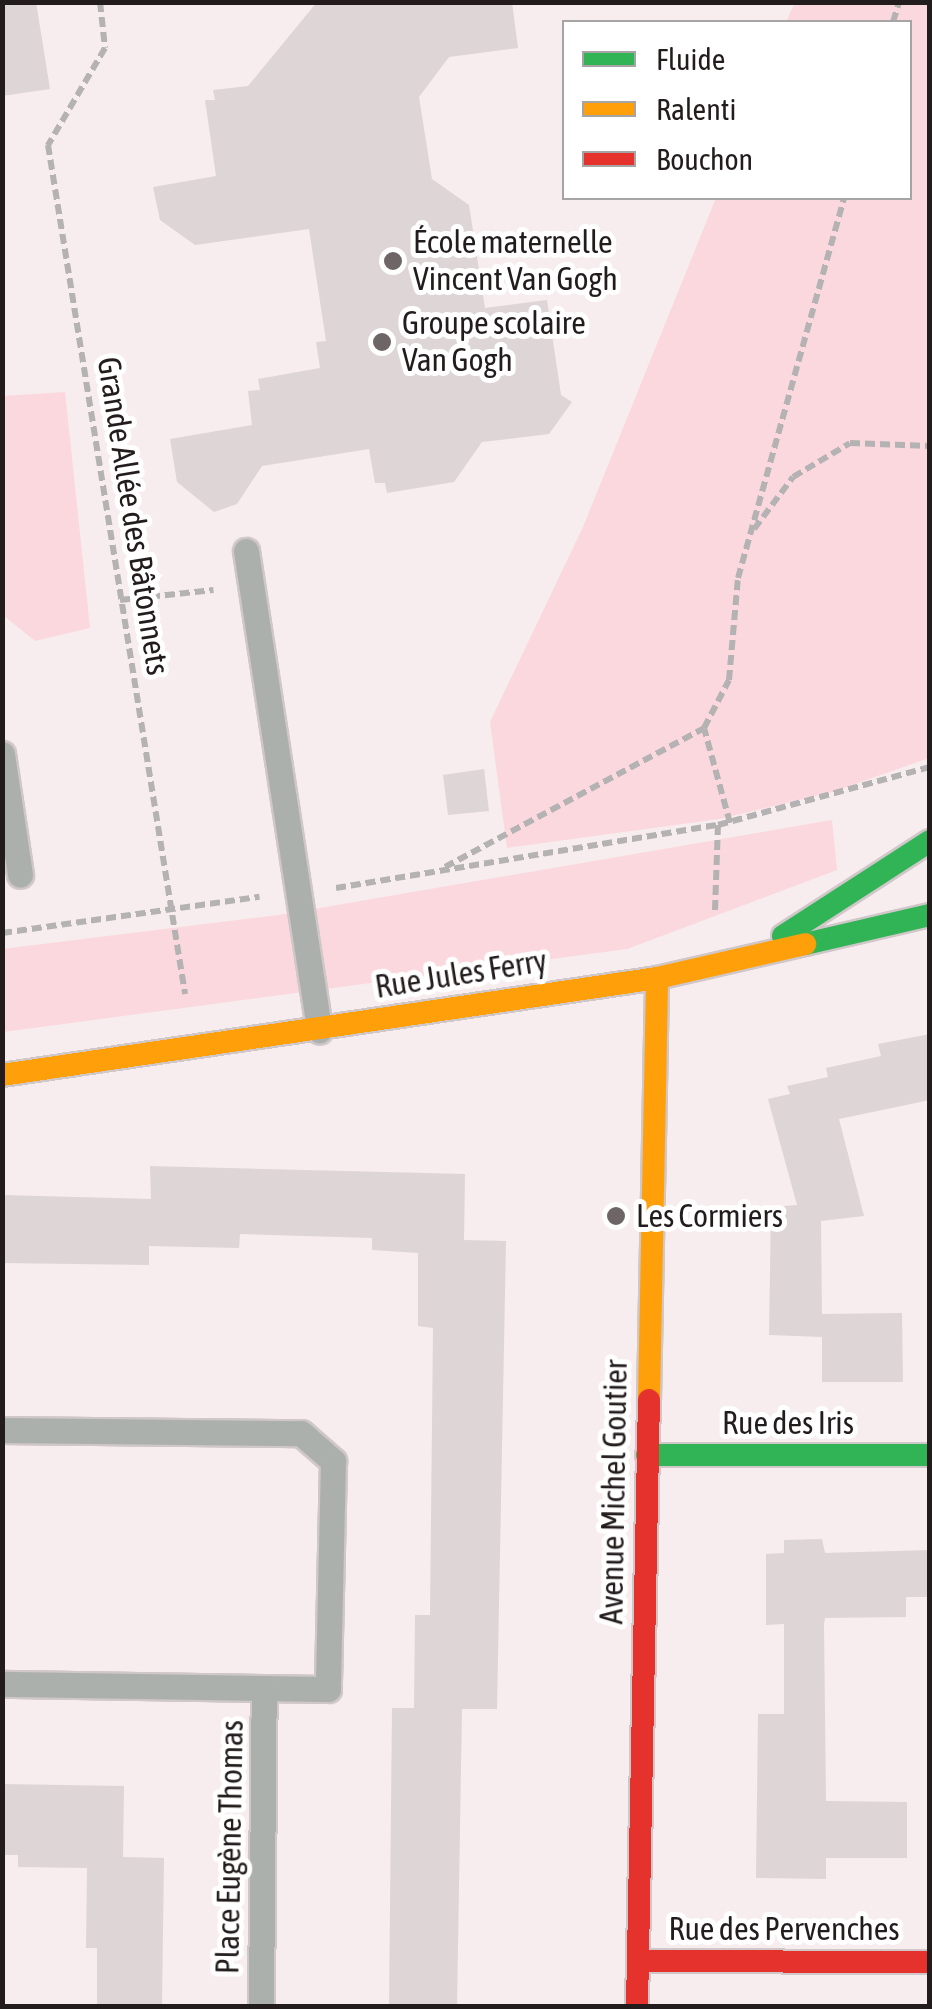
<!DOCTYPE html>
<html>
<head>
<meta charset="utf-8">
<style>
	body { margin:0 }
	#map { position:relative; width:932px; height:2009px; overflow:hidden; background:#f7ecee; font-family:"Asap Condensed",sans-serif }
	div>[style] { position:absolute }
	.green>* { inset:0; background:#fad8de }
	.building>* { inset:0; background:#ded5d7 }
	.path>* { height:6px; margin-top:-3px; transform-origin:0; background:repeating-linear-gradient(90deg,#b4b2b2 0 10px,transparent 0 15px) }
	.roads { filter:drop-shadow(2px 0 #d0c7c9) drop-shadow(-2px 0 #d0c7c9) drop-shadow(0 2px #d0c7c9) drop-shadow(0 -2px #d0c7c9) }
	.lane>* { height:25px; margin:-12.5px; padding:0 12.5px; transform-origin:12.5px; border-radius:12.5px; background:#acb0ad }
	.fast>* { height:22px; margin:-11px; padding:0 11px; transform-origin:11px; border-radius:11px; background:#30b455 }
	.slow>* { height:22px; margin:-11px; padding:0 11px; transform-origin:11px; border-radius:11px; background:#ff9f0a }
	.jam>* { height:22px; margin:-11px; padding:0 11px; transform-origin:11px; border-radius:11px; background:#e5322d }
	.dots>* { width:28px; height:28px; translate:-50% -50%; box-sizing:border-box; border:5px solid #fff; border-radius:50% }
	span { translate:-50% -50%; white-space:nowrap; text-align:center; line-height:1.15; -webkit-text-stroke:10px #fff; paint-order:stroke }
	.poi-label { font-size:32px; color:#231c1d }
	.left { translate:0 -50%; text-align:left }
	.street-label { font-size:32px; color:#231c1d }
	.frame { position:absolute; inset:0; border:5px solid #231c1d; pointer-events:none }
	.legend { position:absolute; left:562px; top:20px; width:350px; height:180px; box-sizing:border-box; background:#fff; border:2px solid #a7a4a5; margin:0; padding:12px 18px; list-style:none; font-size:30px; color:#231c1d }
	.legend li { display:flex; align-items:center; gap:20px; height:50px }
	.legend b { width:50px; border:2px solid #a7a4a5 }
</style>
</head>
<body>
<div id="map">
	<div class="green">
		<i style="clip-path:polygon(795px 2px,929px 3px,929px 758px,832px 792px,719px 819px,507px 848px,490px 722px,583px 527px,716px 198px,910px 198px,910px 22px,786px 22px)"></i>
		<i style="clip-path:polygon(65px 392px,90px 628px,35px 641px,3px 615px,3px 396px)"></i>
		<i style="clip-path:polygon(832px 820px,837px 870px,627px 949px,3px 1032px,2px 949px,279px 915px)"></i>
	</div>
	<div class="building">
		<i style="clip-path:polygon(2px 2px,36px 2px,50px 89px,2px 96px)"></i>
		<i style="clip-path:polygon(317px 2px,512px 2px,518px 48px,449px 57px,419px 97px,432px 179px,469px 205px,485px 308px,547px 300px,561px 395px,572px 402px,549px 434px,482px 442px,454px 482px,387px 493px,385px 483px,375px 483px,369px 449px,262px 466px,237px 504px,214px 512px,177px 482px,170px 439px,252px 425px,248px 391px,260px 390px,258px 379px,320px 368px,316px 342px,326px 341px,309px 229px,195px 245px,160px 220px,153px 187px,216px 176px,205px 100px,215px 100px,213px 90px,248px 86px)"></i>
		<i style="clip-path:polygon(484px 769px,489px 811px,448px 815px,443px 775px)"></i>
		<i style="clip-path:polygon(930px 1034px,930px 1100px,839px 1119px,864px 1216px,821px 1221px,822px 1314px,902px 1313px,903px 1382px,822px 1382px,822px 1337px,769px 1335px,771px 1207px,797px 1205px,768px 1099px,790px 1094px,787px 1086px,828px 1077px,826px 1068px,881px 1056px,878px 1044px)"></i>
		<i style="clip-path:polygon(150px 1166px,465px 1174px,464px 1240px,506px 1241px,497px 1709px,462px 1709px,457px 2006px,389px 2006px,392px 1708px,414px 1708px,415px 1615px,430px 1615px,433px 1328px,418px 1326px,418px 1253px,372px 1250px,372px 1238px,240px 1234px,239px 1248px,149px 1246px,149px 1265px,2px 1263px,2px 1195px,151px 1199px)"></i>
		<i style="clip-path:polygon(822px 1539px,825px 1553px,930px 1550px,930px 1597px,906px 1597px,906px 1617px,825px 1618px,824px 1624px,826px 1801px,907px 1802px,907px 1858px,826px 1858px,826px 1879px,756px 1878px,758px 1714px,784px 1714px,784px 1624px,766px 1625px,766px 1554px,784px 1553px,784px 1540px)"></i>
		<i style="clip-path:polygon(2px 1784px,124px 1786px,123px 1857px,164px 1858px,162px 2006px,97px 2006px,97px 1948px,86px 1948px,87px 1868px,18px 1867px,18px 1855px,2px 1855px)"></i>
	</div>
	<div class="path">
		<i style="left:100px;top:2px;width:46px;rotate:83.8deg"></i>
		<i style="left:105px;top:48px;width:113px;rotate:120.4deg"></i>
		<i style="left:48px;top:145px;width:860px;rotate:80.83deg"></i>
		<i style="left:893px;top:22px;width:21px;rotate:-73deg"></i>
		<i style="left:754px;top:529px;width:65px;rotate:-53.1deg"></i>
		<i style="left:793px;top:477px;width:66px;rotate:-30.8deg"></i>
		<i style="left:850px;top:443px;width:80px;rotate:2.1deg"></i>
		<i style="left:120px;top:600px;width:94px;rotate:-6.1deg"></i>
		<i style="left:730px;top:823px;width:98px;rotate:-105.3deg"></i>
		<i style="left:704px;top:728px;width:54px;rotate:-62.5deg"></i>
		<i style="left:729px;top:680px;width:102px;rotate:-85deg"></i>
		<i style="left:738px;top:578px;width:395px;rotate:-74.4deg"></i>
		<i style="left:445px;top:867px;width:294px;rotate:-28.2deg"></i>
		<i style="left:336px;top:888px;width:387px;rotate:-9.4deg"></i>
		<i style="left:718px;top:825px;width:220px;rotate:-15.3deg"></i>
		<i style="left:715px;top:910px;width:85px;rotate:-88deg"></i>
		<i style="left:2px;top:933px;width:260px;rotate:-8deg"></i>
	</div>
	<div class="roads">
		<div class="lane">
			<i style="left:246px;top:551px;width:485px;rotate:81.3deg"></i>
			<i style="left:2px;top:754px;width:122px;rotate:81.5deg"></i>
			<i style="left:2px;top:1430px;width:299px;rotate:0.6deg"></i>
			<i style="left:301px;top:1433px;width:43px;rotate:41.2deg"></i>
			<i style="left:333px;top:1461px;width:228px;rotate:91.3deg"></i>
			<i style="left:328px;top:1689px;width:326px;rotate:-179.1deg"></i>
			<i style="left:261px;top:2006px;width:318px;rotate:-89.5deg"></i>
		</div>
		<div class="fast">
			<i style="left:783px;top:936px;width:175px;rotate:-32.9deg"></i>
			<i style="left:805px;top:944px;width:128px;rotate:-13.1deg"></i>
			<i style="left:647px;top:1455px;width:283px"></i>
		</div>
		<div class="slow">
			<i style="left:2px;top:1075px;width:662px;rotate:-8.42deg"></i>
			<i style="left:657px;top:978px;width:152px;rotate:-12.9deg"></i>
			<i style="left:649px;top:1400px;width:422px;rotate:-88.9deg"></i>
		</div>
		<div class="jam">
			<i style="left:638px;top:1961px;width:292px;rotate:0.2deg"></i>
			<i style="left:637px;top:2006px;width:606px;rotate:-88.87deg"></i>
		</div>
	</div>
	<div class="dots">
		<i style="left:393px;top:261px;background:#6d6566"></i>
		<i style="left:382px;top:342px;background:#6d6566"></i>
		<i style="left:616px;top:1216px;background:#6d6566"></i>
	</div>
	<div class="poi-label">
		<span class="left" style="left:413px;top:261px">École maternelle<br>Vincent Van Gogh</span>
		<span class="left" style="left:402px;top:342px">Groupe scolaire<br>Van Gogh</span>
		<span class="left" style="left:636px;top:1216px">Les Cormiers</span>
	</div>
	<div class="street-label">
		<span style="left:133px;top:516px;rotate:81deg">Grande Allée des Bâtonnets</span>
		<span style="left:461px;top:974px;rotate:-9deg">Rue Jules Ferry</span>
		<span style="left:788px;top:1423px">Rue des Iris</span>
		<span style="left:614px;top:1492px;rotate:-89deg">Avenue Michel Goutier</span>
		<span style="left:230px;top:1847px;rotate:-89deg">Place Eugène Thomas</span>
		<span style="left:784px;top:1929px">Rue des Pervenches</span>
	</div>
	<div class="frame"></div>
	<ul class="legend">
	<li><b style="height:12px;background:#30b455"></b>Fluide</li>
	<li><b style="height:12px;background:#ff9f0a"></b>Ralenti</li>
	<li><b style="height:12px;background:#e5322d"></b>Bouchon</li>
	</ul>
</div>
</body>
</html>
